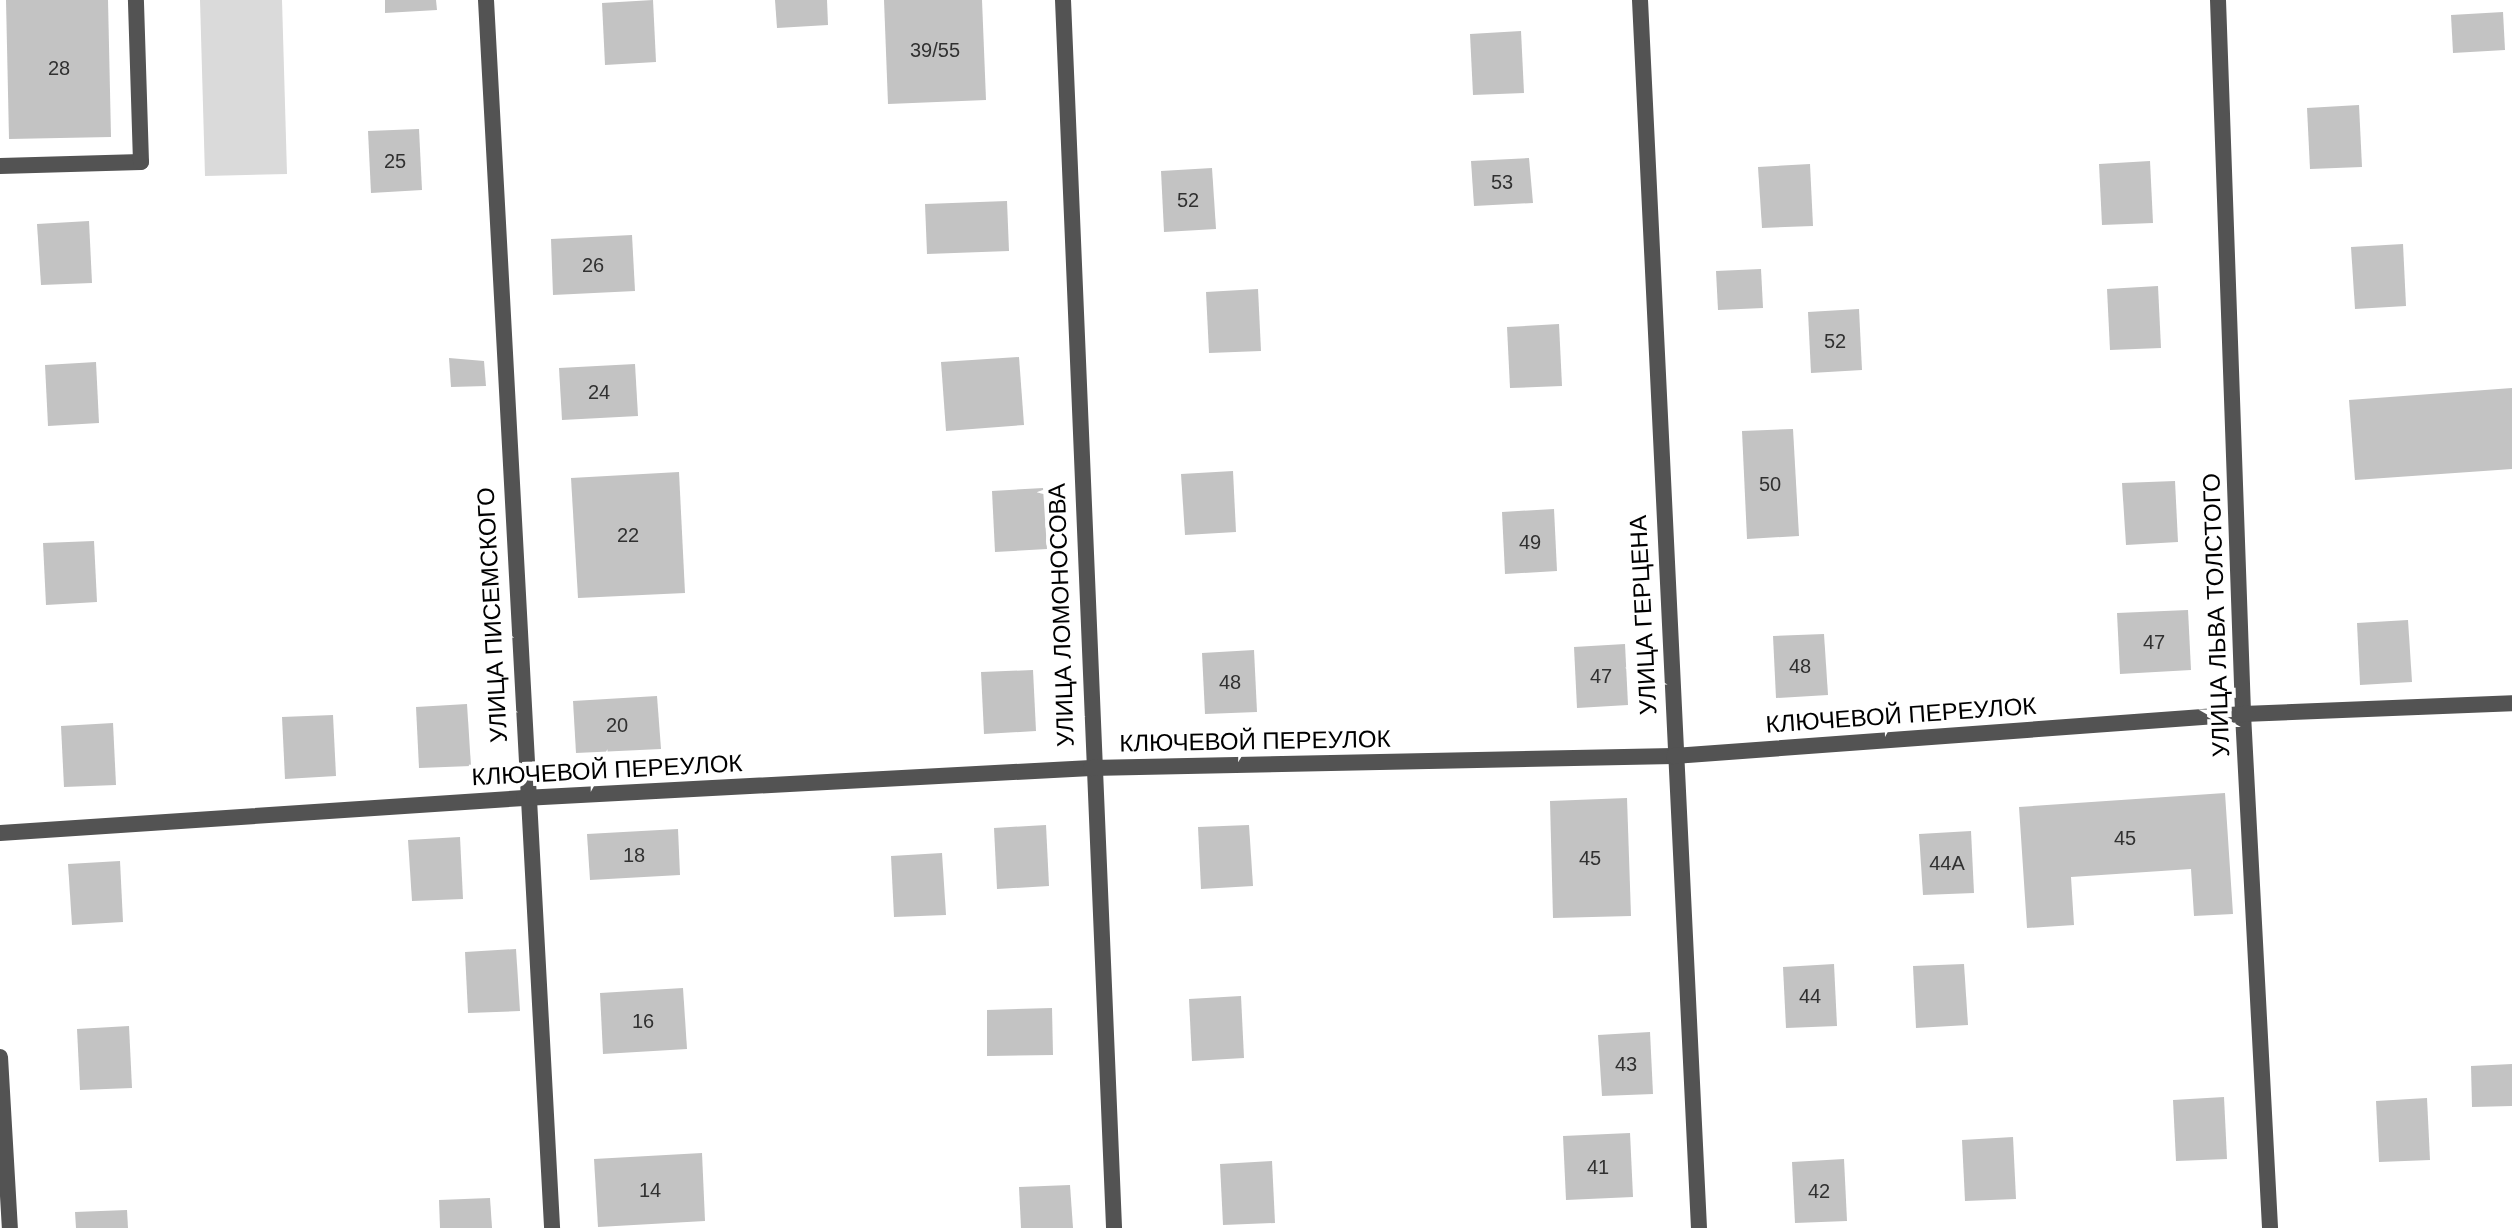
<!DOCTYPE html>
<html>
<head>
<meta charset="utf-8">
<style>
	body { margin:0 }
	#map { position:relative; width:2512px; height:1228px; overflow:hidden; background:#fff; font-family:Helvetica,sans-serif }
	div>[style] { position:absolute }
	.green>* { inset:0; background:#dadada }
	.building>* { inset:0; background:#c3c3c3 }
	.lane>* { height:16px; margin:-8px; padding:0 8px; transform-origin:8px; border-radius:8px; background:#535353 }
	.street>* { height:16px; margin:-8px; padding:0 8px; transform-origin:8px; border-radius:8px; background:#535353 }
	span { translate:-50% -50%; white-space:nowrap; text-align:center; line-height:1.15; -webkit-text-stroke:8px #fff; paint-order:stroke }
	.number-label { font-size:20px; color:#313131 }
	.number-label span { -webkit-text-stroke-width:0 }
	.street-label { font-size:24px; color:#000 }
</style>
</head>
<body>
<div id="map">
	<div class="green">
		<i style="clip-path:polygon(200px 0,282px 0,287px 174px,205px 176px)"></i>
	</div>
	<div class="building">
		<i style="clip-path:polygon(6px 0,108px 0,111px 137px,9px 139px)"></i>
		<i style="clip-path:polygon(385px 0,436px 0,437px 10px,385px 13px)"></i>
		<i style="clip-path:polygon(653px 0,656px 62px,605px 65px,602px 3px)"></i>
		<i style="clip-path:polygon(775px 0,827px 0,828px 25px,777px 28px)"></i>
		<i style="clip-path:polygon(884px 0,982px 0,986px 100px,888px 104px)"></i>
		<i style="clip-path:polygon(2503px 12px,2505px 50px,2453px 53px,2451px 15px)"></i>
		<i style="clip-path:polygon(1521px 31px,1524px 93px,1473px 95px,1470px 34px)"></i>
		<i style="clip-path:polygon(2359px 105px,2362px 167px,2310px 169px,2307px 108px)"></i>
		<i style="clip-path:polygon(419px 129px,422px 190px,371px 193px,368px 131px)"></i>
		<i style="clip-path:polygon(1529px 158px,1533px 203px,1474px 206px,1471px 161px)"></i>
		<i style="clip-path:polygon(2150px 161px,2153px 223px,2102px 225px,2099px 164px)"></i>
		<i style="clip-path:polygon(1810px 164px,1813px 226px,1762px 228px,1758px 167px)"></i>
		<i style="clip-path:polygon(1212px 168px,1216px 229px,1164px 232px,1161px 171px)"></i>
		<i style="clip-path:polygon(1007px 201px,1009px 251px,927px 254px,925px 204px)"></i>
		<i style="clip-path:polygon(89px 221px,92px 283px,41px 285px,37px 224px)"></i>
		<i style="clip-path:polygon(632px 235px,635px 291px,553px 295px,551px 239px)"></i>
		<i style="clip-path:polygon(2403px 244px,2406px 306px,2355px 309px,2351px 247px)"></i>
		<i style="clip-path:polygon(1761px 269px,1763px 308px,1718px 310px,1716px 271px)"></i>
		<i style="clip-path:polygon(2158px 286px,2161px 348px,2110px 350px,2107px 289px)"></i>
		<i style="clip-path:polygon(1258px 289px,1261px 351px,1209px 353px,1206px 292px)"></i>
		<i style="clip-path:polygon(1859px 309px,1862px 370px,1811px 373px,1808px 312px)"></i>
		<i style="clip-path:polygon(1559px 324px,1562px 386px,1510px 388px,1507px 327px)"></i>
		<i style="clip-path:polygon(1019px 357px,1024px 425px,946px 431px,941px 362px)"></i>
		<i style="clip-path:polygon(449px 358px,484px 361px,486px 386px,451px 387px)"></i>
		<i style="clip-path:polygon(96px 362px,99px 423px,48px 426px,45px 365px)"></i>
		<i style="clip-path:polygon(635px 364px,638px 416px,562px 420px,559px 368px)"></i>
		<i style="clip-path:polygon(2512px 388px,2512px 469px,2355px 480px,2349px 400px)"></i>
		<i style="clip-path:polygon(1793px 429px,1799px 536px,1747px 539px,1742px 431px)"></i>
		<i style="clip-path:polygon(1233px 471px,1236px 532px,1185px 535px,1181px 474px)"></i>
		<i style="clip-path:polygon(679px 472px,685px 593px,578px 598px,571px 478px)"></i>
		<i style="clip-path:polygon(2175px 481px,2178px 542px,2126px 545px,2122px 483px)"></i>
		<i style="clip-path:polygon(1043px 488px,1047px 549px,995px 552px,992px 491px)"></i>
		<i style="clip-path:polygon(1554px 509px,1557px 571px,1505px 574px,1502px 512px)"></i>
		<i style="clip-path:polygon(94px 541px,97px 602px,46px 605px,43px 543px)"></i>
		<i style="clip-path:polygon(2188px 610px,2191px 670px,2120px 674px,2117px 613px)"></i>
		<i style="clip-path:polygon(2408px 620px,2412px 682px,2360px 685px,2357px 623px)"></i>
		<i style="clip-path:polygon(1824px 634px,1828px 695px,1776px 698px,1773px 636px)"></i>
		<i style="clip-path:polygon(1625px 644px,1628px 705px,1577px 708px,1574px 647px)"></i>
		<i style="clip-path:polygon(1254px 650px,1257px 712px,1205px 714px,1202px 653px)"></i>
		<i style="clip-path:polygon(1033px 670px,1036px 731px,984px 734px,981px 672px)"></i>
		<i style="clip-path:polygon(657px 696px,661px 749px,576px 753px,573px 701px)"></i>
		<i style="clip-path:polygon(467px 704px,471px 766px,419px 768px,416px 707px)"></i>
		<i style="clip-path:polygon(333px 715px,336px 776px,285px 779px,282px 717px)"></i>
		<i style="clip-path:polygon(113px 723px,116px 785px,64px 787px,61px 726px)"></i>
		<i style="clip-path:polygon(2225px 793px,2233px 914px,2194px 916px,2191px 869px,2071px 877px,2074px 925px,2027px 928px,2019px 807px)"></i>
		<i style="clip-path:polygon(1627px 798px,1631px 916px,1553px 918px,1550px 801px)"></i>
		<i style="clip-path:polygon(1046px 825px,1049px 886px,997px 889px,994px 828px)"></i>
		<i style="clip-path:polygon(1249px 825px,1253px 886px,1201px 889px,1198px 827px)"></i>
		<i style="clip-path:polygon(678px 829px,680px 875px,590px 880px,587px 834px)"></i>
		<i style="clip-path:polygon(1971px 831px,1974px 893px,1923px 895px,1919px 834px)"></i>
		<i style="clip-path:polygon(460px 837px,463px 899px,412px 901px,408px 840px)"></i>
		<i style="clip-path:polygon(942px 853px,946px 915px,894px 917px,891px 856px)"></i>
		<i style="clip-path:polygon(120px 861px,123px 922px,72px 925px,68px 864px)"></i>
		<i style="clip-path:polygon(516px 949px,520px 1011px,468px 1013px,465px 952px)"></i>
		<i style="clip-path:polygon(1834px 964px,1837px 1026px,1786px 1028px,1783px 967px)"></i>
		<i style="clip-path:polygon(1964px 964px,1968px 1025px,1916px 1028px,1913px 966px)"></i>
		<i style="clip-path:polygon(683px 988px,687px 1049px,603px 1054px,600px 993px)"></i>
		<i style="clip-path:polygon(1241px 996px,1244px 1058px,1192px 1061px,1189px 999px)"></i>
		<i style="clip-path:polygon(1052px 1008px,1053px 1055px,987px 1056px,987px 1010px)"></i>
		<i style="clip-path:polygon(129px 1026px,132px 1088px,80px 1090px,77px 1029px)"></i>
		<i style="clip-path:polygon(1650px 1032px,1653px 1094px,1602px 1096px,1598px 1035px)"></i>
		<i style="clip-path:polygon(2512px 1064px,2512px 1106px,2472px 1107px,2471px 1066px)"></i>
		<i style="clip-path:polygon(2224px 1097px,2227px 1159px,2176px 1161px,2173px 1100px)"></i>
		<i style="clip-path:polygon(2427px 1098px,2430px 1160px,2379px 1162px,2376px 1101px)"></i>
		<i style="clip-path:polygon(1630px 1133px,1633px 1197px,1566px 1200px,1563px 1136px)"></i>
		<i style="clip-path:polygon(2013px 1137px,2016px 1199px,1965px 1201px,1962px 1140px)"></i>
		<i style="clip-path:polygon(702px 1153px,705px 1221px,598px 1227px,594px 1159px)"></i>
		<i style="clip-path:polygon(1844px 1159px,1847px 1221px,1795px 1223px,1792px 1162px)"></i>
		<i style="clip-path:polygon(1272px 1161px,1275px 1223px,1223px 1225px,1220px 1164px)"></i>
		<i style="clip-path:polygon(1070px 1185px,1073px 1228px,1021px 1228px,1019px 1187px)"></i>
		<i style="clip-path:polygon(490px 1198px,492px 1228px,440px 1228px,439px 1200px)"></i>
		<i style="clip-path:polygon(127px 1210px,128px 1228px,76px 1228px,75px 1212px)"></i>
	</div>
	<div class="lane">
		<i style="left:0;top:833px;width:525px;rotate:-3.82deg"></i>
	</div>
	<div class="street">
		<i style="left:486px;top:0;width:1230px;rotate:86.92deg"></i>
		<i style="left:1063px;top:0;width:1229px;rotate:87.62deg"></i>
		<i style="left:1640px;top:0;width:1229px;rotate:87.25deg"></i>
		<i style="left:2218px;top:0;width:714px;rotate:87.99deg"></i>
		<i style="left:2243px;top:714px;width:515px;rotate:86.99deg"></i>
		<i style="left:0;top:166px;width:141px;rotate:-1.6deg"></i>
		<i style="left:141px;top:162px;width:162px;rotate:-91.8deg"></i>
		<i style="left:524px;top:798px;width:568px;rotate:-3.03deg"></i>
		<i style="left:1091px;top:768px;width:583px;rotate:-1.18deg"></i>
		<i style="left:1674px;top:756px;width:571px;rotate:-4.22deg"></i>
		<i style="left:2243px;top:714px;width:269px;rotate:-2.3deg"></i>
		<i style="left:0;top:1057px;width:171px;rotate:86.7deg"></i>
	</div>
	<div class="number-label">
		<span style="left:935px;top:50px">39/55</span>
		<span style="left:59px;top:68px">28</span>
		<span style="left:395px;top:161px">25</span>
		<span style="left:1502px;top:182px">53</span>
		<span style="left:1188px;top:200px">52</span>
		<span style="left:593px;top:265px">26</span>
		<span style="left:1835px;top:341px">52</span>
		<span style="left:599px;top:392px">24</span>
		<span style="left:1770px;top:484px">50</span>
		<span style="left:628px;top:535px">22</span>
		<span style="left:1530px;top:542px">49</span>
		<span style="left:2154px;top:642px">47</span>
		<span style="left:1800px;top:666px">48</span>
		<span style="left:1601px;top:676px">47</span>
		<span style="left:1230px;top:682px">48</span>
		<span style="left:617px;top:725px">20</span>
		<span style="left:2125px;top:838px">45</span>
		<span style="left:634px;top:855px">18</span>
		<span style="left:1590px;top:858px">45</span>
		<span style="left:1947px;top:863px">44А</span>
		<span style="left:1810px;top:996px">44</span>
		<span style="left:643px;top:1021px">16</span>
		<span style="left:1626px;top:1064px">43</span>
		<span style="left:1598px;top:1167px">41</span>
		<span style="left:650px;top:1190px">14</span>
		<span style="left:1819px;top:1191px">42</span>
	</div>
	<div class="street-label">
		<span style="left:492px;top:615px;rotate:-93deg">УЛИЦА ПИСЕМСКОГО</span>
		<span style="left:1061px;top:615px;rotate:-92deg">УЛИЦА ЛОМОНОСОВА</span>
		<span style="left:1643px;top:615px;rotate:-93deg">УЛИЦА ГЕРЦЕНА</span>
		<span style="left:2216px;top:615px;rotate:-92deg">УЛИЦА ЛЬВА ТОЛСТОГО</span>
		<span style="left:1901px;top:715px;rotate:-4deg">КЛЮЧЕВОЙ ПЕРЕУЛОК</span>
		<span style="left:1255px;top:741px;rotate:-1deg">КЛЮЧЕВОЙ ПЕРЕУЛОК</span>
		<span style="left:607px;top:770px;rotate:-3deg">КЛЮЧЕВОЙ ПЕРЕУЛОК</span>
	</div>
</div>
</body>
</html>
